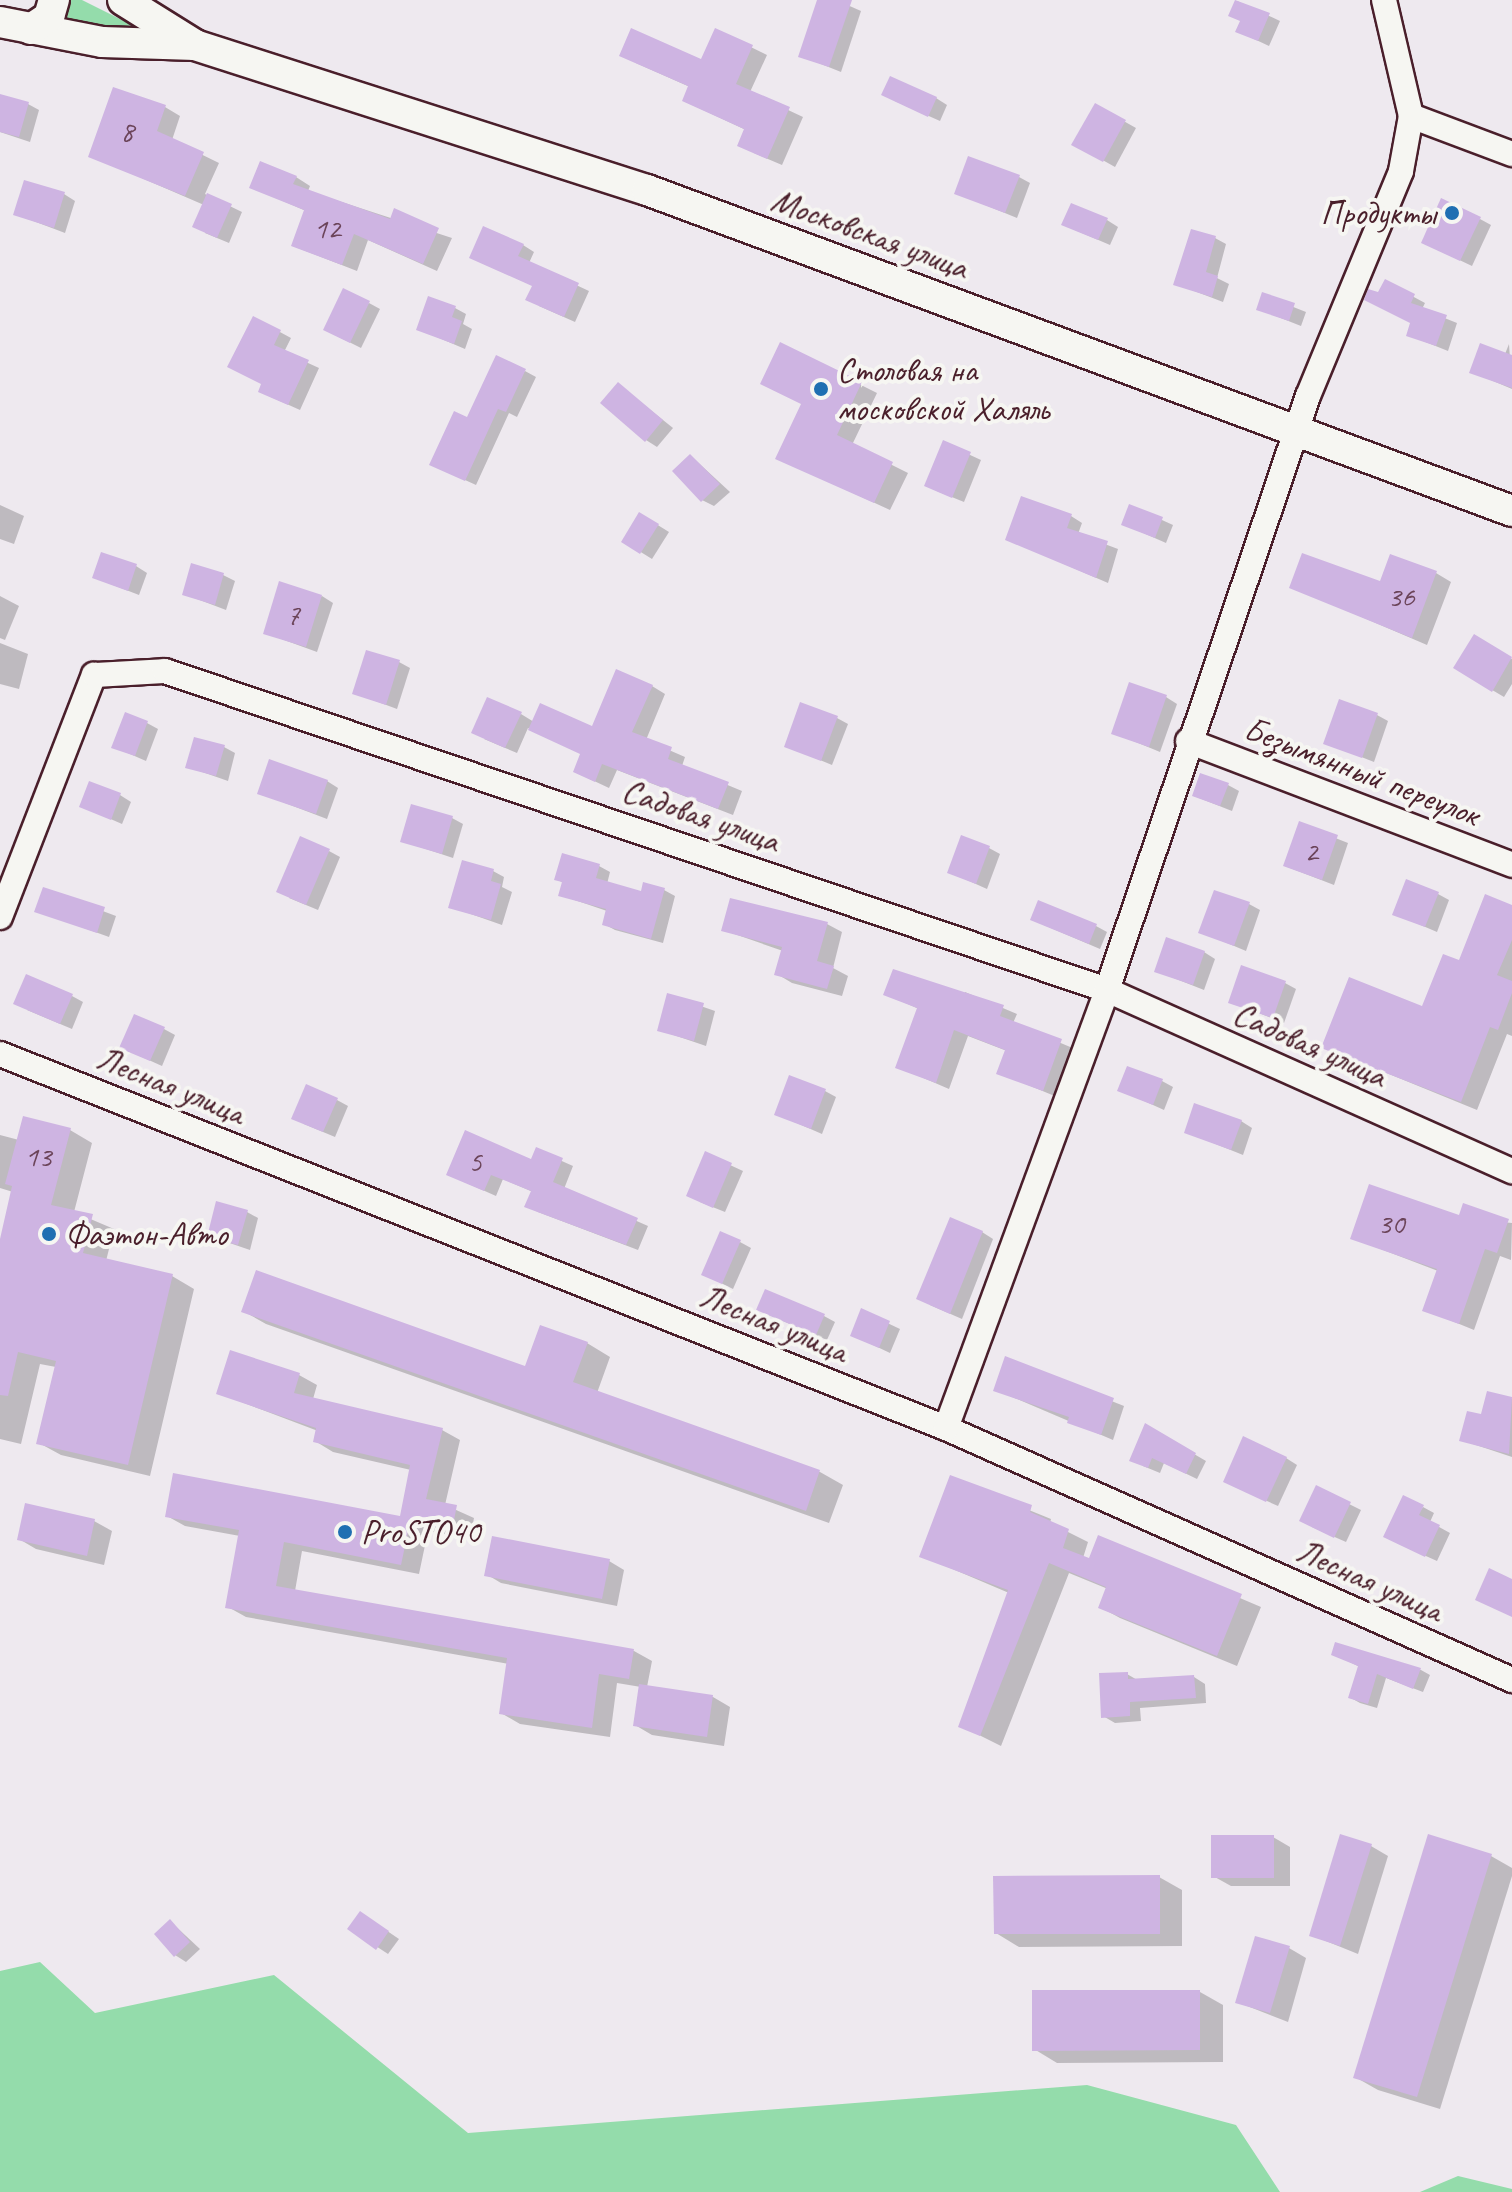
<!DOCTYPE html>
<html>
<head>
<meta charset="utf-8">
<style>
	body { margin:0 }
	#map { position:relative; width:1512px; height:2192px; overflow:hidden; background:#eee9ef; font-family:Caveat,sans-serif }
	div>[style] { position:absolute }
	.green>* { inset:0; background:#94dcab }
	.shadow>* { inset:0; background:#0003 }
	.building>* { inset:0; background:#ceb4e2 }
	.roads { filter:drop-shadow(2px 0 #4a1f2b) drop-shadow(-2px 0 #4a1f2b) drop-shadow(0 2px #4a1f2b) drop-shadow(0 -2px #4a1f2b) }
	.minor>* { height:24px; margin:-12px; padding:0 12px; transform-origin:12px; border-radius:12px; background:#f6f6f2 }
	.major>* { height:30px; margin:-15px; padding:0 15px; transform-origin:15px; border-radius:15px; background:#f6f6f2 }
	.dots>* { width:22px; height:22px; translate:-50% -50%; box-sizing:border-box; border:4px solid #f6f6f2; border-radius:50% }
	span { translate:-50% -50%; white-space:nowrap; text-align:center; line-height:1.15; -webkit-text-stroke:8px #f6f6f2; paint-order:stroke }
	.number-label { font-size:30px; color:#6b4459 }
	.number-label span { -webkit-text-stroke-width:0 }
	.poi-label { font-size:34px; color:#4a1f2b }
	.right { translate:-100% -50%; text-align:right }
	.left { translate:0 -50%; text-align:left }
	.street-label { font-size:34px; color:#4a1f2b }
</style>
</head>
<body>
<div id="map">
	<div class="green">
		<i style="clip-path:polygon(69px 0,82px 0,142px 30px,57px 24px)"></i>
		<i style="clip-path:polygon(40px 1962px,95px 2013px,274px 1975px,468px 2133px,1087px 2085px,1236px 2125px,1280px 2192px,0 2192px,0 1971px)"></i>
		<i style="clip-path:polygon(1458px 2176px,1512px 2189px,1512px 2192px,1420px 2192px)"></i>
	</div>
	<div class="shadow">
		<i style="clip-path:polygon(820px 0,836px 0,861px 11px,841px 72px,801px 56px)"></i>
		<i style="clip-path:polygon(1237px 1px,1280px 21px,1269px 46px,1237px 31px,1242px 21px,1231px 15px)"></i>
		<i style="clip-path:polygon(716px 30px,767px 55px,750px 92px,803px 117px,782px 165px,754px 153px,746px 130px,684px 101px,690px 87px,636px 63px,702px 62px)"></i>
		<i style="clip-path:polygon(936px 98px,947px 105px,940px 121px,895px 101px)"></i>
		<i style="clip-path:polygon(28px 104px,39px 110px,30px 142px,0 132px,0 105px)"></i>
		<i style="clip-path:polygon(1095px 105px,1136px 128px,1115px 167px,1074px 144px)"></i>
		<i style="clip-path:polygon(165px 107px,180px 116px,172px 140px,219px 163px,205px 194px,242px 212px,229px 243px,205px 233px,204px 205px,91px 156px)"></i>
		<i style="clip-path:polygon(296px 177px,310px 186px,308px 191px,452px 238px,437px 271px,368px 240px,357px 271px,293px 246px,306px 211px,251px 187px)"></i>
		<i style="clip-path:polygon(1019px 177px,1030px 183px,1017px 218px,956px 193px)"></i>
		<i style="clip-path:polygon(64px 194px,75px 201px,65px 233px,15px 214px)"></i>
		<i style="clip-path:polygon(1480px 219px,1491px 225px,1472px 266px,1434px 248px)"></i>
		<i style="clip-path:polygon(1107px 220px,1118px 227px,1110px 245px,1075px 230px)"></i>
		<i style="clip-path:polygon(1215px 238px,1226px 244px,1217px 278px,1229px 284px,1223px 302px,1176px 284px)"></i>
		<i style="clip-path:polygon(523px 245px,534px 252px,529px 263px,589px 291px,575px 322px,539px 306px,534px 286px,482px 263px)"></i>
		<i style="clip-path:polygon(1386px 282px,1425px 303px,1422px 309px,1457px 323px,1448px 351px,1408px 335px,1413px 323px,1379px 295px)"></i>
		<i style="clip-path:polygon(1263px 295px,1306px 312px,1301px 326px,1258px 309px)"></i>
		<i style="clip-path:polygon(369px 303px,380px 309px,361px 348px,337px 336px)"></i>
		<i style="clip-path:polygon(455px 308px,466px 314px,463px 324px,472px 329px,465px 349px,418px 329px)"></i>
		<i style="clip-path:polygon(254px 318px,291px 338px,284px 352px,319px 368px,300px 410px,271px 397px,264px 384px)"></i>
		<i style="clip-path:polygon(1509px 344px,1512px 389px,1472px 372px,1505px 354px)"></i>
		<i style="clip-path:polygon(781px 345px,877px 393px,852px 445px,908px 473px,890px 510px,777px 458px,803px 404px)"></i>
		<i style="clip-path:polygon(525px 371px,536px 377px,517px 417px,509px 413px,476px 485px,443px 470px,468px 420px)"></i>
		<i style="clip-path:polygon(618px 384px,673px 428px,657px 447px,646px 440px)"></i>
		<i style="clip-path:polygon(944px 443px,981px 460px,964px 502px,937px 491px)"></i>
		<i style="clip-path:polygon(691px 456px,730px 492px,714px 506px,702px 500px)"></i>
		<i style="clip-path:polygon(0 505px,24px 516px,14px 544px,0 539px)"></i>
		<i style="clip-path:polygon(1131px 506px,1173px 525px,1166px 543px,1123px 524px)"></i>
		<i style="clip-path:polygon(640px 514px,669px 532px,652px 559px,623px 541px)"></i>
		<i style="clip-path:polygon(1071px 516px,1082px 523px,1078px 534px,1118px 549px,1108px 583px,1007px 539px)"></i>
		<i style="clip-path:polygon(136px 566px,147px 573px,139px 595px,95px 578px)"></i>
		<i style="clip-path:polygon(1436px 573px,1451px 582px,1427px 645px,1292px 587px,1381px 584px)"></i>
		<i style="clip-path:polygon(223px 575px,235px 581px,226px 610px,184px 594px)"></i>
		<i style="clip-path:polygon(0 596px,19px 606px,5px 640px,0 638px)"></i>
		<i style="clip-path:polygon(322px 596px,333px 603px,317px 652px,265px 633px)"></i>
		<i style="clip-path:polygon(1475px 636px,1512px 659px,1512px 684px,1504px 697px,1455px 668px)"></i>
		<i style="clip-path:polygon(0 643px,28px 654px,19px 689px,0 684px)"></i>
		<i style="clip-path:polygon(399px 662px,410px 668px,397px 709px,354px 693px)"></i>
		<i style="clip-path:polygon(652px 686px,665px 694px,646px 740px,685px 757px,682px 766px,742px 791px,733px 815px,617px 770px,609px 788px,575px 772px,582px 754px,528px 728px,517px 753px,484px 739px,521px 714px,534px 722px,593px 729px)"></i>
		<i style="clip-path:polygon(1166px 697px,1177px 704px,1160px 752px,1114px 733px)"></i>
		<i style="clip-path:polygon(1377px 715px,1388px 721px,1374px 762px,1326px 743px)"></i>
		<i style="clip-path:polygon(837px 718px,848px 724px,832px 765px,786px 746px)"></i>
		<i style="clip-path:polygon(147px 723px,158px 729px,146px 761px,114px 747px)"></i>
		<i style="clip-path:polygon(224px 747px,235px 753px,228px 781px,188px 767px)"></i>
		<i style="clip-path:polygon(327px 781px,338px 788px,327px 819px,259px 793px)"></i>
		<i style="clip-path:polygon(1228px 785px,1239px 791px,1232px 811px,1194px 796px)"></i>
		<i style="clip-path:polygon(120px 795px,131px 802px,122px 824px,81px 806px)"></i>
		<i style="clip-path:polygon(452px 818px,463px 824px,453px 858px,402px 841px)"></i>
		<i style="clip-path:polygon(1300px 824px,1348px 843px,1334px 885px,1285px 866px)"></i>
		<i style="clip-path:polygon(989px 848px,1000px 854px,987px 889px,949px 872px)"></i>
		<i style="clip-path:polygon(329px 851px,340px 857px,318px 910px,289px 898px)"></i>
		<i style="clip-path:polygon(599px 866px,610px 872px,607px 884px,642px 893px,664px 890px,675px 896px,663px 943px,615px 930px,604px 924px,607px 911px,560px 895px,563px 883px,557px 879px)"></i>
		<i style="clip-path:polygon(493px 871px,504px 877px,502px 887px,512px 892px,502px 925px,451px 907px)"></i>
		<i style="clip-path:polygon(44px 889px,116px 916px,109px 937px,37px 911px)"></i>
		<i style="clip-path:polygon(1438px 894px,1449px 900px,1437px 932px,1395px 914px)"></i>
		<i style="clip-path:polygon(1249px 904px,1260px 910px,1246px 951px,1201px 932px)"></i>
		<i style="clip-path:polygon(1512px 907px,1512px 1036px,1507px 1034px,1477px 1110px,1323px 1047px,1424px 1008px)"></i>
		<i style="clip-path:polygon(827px 924px,842px 932px,833px 968px,848px 976px,842px 996px,792px 983px,777px 974px,783px 951px,723px 930px)"></i>
		<i style="clip-path:polygon(1044px 925px,1096px 926px,1107px 932px,1100px 949px)"></i>
		<i style="clip-path:polygon(1204px 952px,1215px 959px,1204px 990px,1156px 971px)"></i>
		<i style="clip-path:polygon(1285px 983px,1296px 989px,1284px 1023px,1231px 1002px)"></i>
		<i style="clip-path:polygon(965px 992px,1017px 1014px,1013px 1023px,1075px 1049px,1057px 1097px,999px 1073px,1007px 1051px,968px 1036px,949px 1089px,898px 1067px,919px 1009px,885px 994px,963px 997px)"></i>
		<i style="clip-path:polygon(669px 995px,715px 1011px,706px 1046px,659px 1030px)"></i>
		<i style="clip-path:polygon(72px 996px,83px 1002px,72px 1029px,27px 1010px)"></i>
		<i style="clip-path:polygon(164px 1029px,175px 1035px,162px 1066px,122px 1048px)"></i>
		<i style="clip-path:polygon(1162px 1081px,1173px 1087px,1164px 1110px,1120px 1090px)"></i>
		<i style="clip-path:polygon(825px 1091px,836px 1097px,822px 1134px,776px 1114px)"></i>
		<i style="clip-path:polygon(337px 1100px,348px 1106px,335px 1137px,304px 1124px)"></i>
		<i style="clip-path:polygon(1241px 1121px,1252px 1128px,1243px 1155px,1186px 1132px)"></i>
		<i style="clip-path:polygon(70px 1130px,92px 1143px,74px 1212px,114px 1229px,106px 1261px,172px 1276px,194px 1289px,150px 1476px,61px 1455px,39px 1443px,56px 1367px,40px 1364px,21px 1444px,0 1439px,0 1248px,13px 1192px,0 1188px,0 1135px,19px 1140px)"></i>
		<i style="clip-path:polygon(537px 1150px,573px 1166px,564px 1189px,648px 1226px,638px 1250px,538px 1212px,527px 1206px,533px 1192px,503px 1179px,496px 1196px,460px 1180px,532px 1161px)"></i>
		<i style="clip-path:polygon(706px 1154px,743px 1171px,725px 1212px,700px 1202px)"></i>
		<i style="clip-path:polygon(247px 1212px,258px 1218px,250px 1250px,209px 1236px)"></i>
		<i style="clip-path:polygon(1460px 1218px,1512px 1223px,1511px 1260px,1500px 1256px,1474px 1330px,1425px 1310px,1438px 1271px,1352px 1238px)"></i>
		<i style="clip-path:polygon(982px 1232px,993px 1239px,962px 1319px,930px 1305px)"></i>
		<i style="clip-path:polygon(740px 1242px,751px 1248px,733px 1289px,703px 1274px)"></i>
		<i style="clip-path:polygon(243px 1311px,527px 1368px,587px 1343px,610px 1357px,597px 1393px,820px 1472px,843px 1485px,829px 1523px,266px 1324px)"></i>
		<i style="clip-path:polygon(862px 1311px,900px 1329px,890px 1353px,852px 1335px)"></i>
		<i style="clip-path:polygon(769px 1315px,824px 1316px,835px 1322px,827px 1340px)"></i>
		<i style="clip-path:polygon(1006px 1359px,1124px 1406px,1113px 1440px,996px 1390px)"></i>
		<i style="clip-path:polygon(299px 1375px,317px 1385px,313px 1399px,442px 1430px,460px 1440px,445px 1505px,474px 1518px,470px 1539px,428px 1531px,419px 1574px,302px 1551px,295px 1591px,634px 1651px,652px 1661px,647px 1687px,713px 1697px,730px 1707px,724px 1746px,652px 1735px,635px 1725px,641px 1687px,617px 1683px,610px 1737px,520px 1724px,501px 1713px,509px 1664px,246px 1617px,228px 1607px,240px 1536px,185px 1526px,167px 1516px,402px 1519px,411px 1470px,333px 1452px,315px 1441px,318px 1431px,218px 1393px)"></i>
		<i style="clip-path:polygon(1488px 1393px,1512px 1399px,1512px 1457px,1461px 1440px,1482px 1417px)"></i>
		<i style="clip-path:polygon(1146px 1426px,1206px 1461px,1197px 1479px,1164px 1463px,1160px 1473px,1143px 1466px)"></i>
		<i style="clip-path:polygon(1286px 1458px,1297px 1465px,1278px 1506px,1236px 1487px)"></i>
		<i style="clip-path:polygon(951px 1478px,1051px 1519px,1050px 1523px,1088px 1542px,1083px 1558px,1090px 1561px,1099px 1538px,1261px 1607px,1237px 1666px,1120px 1618px,1100px 1607px,1108px 1589px,1069px 1573px,1001px 1746px,961px 1726px,1009px 1593px,922px 1556px)"></i>
		<i style="clip-path:polygon(1317px 1488px,1361px 1510px,1346px 1542px,1312px 1527px)"></i>
		<i style="clip-path:polygon(1423px 1507px,1434px 1513px,1430px 1522px,1450px 1533px,1437px 1561px,1397px 1543px)"></i>
		<i style="clip-path:polygon(94px 1521px,112px 1531px,104px 1565px,36px 1549px,19px 1539px)"></i>
		<i style="clip-path:polygon(609px 1561px,624px 1570px,617px 1606px,501px 1583px,486px 1574px)"></i>
		<i style="clip-path:polygon(1337px 1645px,1421px 1670px,1430px 1675px,1423px 1692px,1386px 1678px,1377px 1708px,1360px 1703px,1351px 1698px,1360px 1667px,1333px 1654px)"></i>
		<i style="clip-path:polygon(1127px 1674px,1139px 1681px,1194px 1677px,1205px 1684px,1206px 1703px,1140px 1708px,1141px 1721px,1115px 1723px,1103px 1716px)"></i>
		<i style="clip-path:polygon(1273px 1837px,1290px 1847px,1290px 1886px,1231px 1886px,1213px 1876px)"></i>
		<i style="clip-path:polygon(1371px 1846px,1388px 1856px,1358px 1954px,1311px 1935px)"></i>
		<i style="clip-path:polygon(1491px 1856px,1512px 1868px,1512px 1876px,1440px 2109px,1378px 2090px,1355px 2077px)"></i>
		<i style="clip-path:polygon(1159px 1877px,1182px 1890px,1182px 1946px,1019px 1947px,996px 1933px)"></i>
		<i style="clip-path:polygon(371px 1920px,399px 1939px,388px 1954px,350px 1929px)"></i>
		<i style="clip-path:polygon(171px 1922px,200px 1949px,186px 1962px,175px 1955px)"></i>
		<i style="clip-path:polygon(1289px 1948px,1306px 1958px,1288px 2022px,1237px 2002px)"></i>
		<i style="clip-path:polygon(1200px 1992px,1223px 2005px,1223px 2062px,1057px 2063px,1034px 2049px)"></i>
	</div>
	<div class="building">
		<i style="clip-path:polygon(817px 0,852px 0,829px 67px,798px 57px)"></i>
		<i style="clip-path:polygon(1235px 0,1270px 13px,1258px 41px,1235px 32px,1240px 21px,1228px 16px)"></i>
		<i style="clip-path:polygon(631px 28px,701px 59px,715px 28px,753px 45px,736px 84px,790px 107px,767px 159px,737px 146px,744px 129px,682px 101px,688px 86px,619px 56px)"></i>
		<i style="clip-path:polygon(890px 76px,937px 97px,928px 117px,881px 95px)"></i>
		<i style="clip-path:polygon(113px 87px,166px 105px,157px 131px,204px 152px,185px 196px,88px 157px)"></i>
		<i style="clip-path:polygon(0 94px,29px 102px,19px 137px,0 132px)"></i>
		<i style="clip-path:polygon(1095px 103px,1126px 120px,1103px 162px,1071px 145px)"></i>
		<i style="clip-path:polygon(968px 156px,1020px 175px,1005px 213px,954px 194px)"></i>
		<i style="clip-path:polygon(260px 161px,297px 176px,293px 184px,390px 219px,394px 208px,439px 228px,423px 264px,354px 234px,342px 265px,291px 246px,304px 210px,249px 188px)"></i>
		<i style="clip-path:polygon(24px 180px,65px 192px,54px 228px,13px 215px)"></i>
		<i style="clip-path:polygon(207px 193px,232px 204px,217px 238px,192px 227px)"></i>
		<i style="clip-path:polygon(1441px 198px,1481px 217px,1460px 261px,1421px 243px)"></i>
		<i style="clip-path:polygon(1071px 203px,1108px 218px,1098px 240px,1061px 225px)"></i>
		<i style="clip-path:polygon(483px 226px,524px 244px,518px 256px,579px 283px,564px 317px,525px 300px,532px 286px,469px 258px)"></i>
		<i style="clip-path:polygon(1191px 229px,1216px 236px,1206px 272px,1218px 276px,1212px 297px,1173px 285px)"></i>
		<i style="clip-path:polygon(1385px 279px,1415px 294px,1411px 303px,1447px 315px,1436px 346px,1406px 336px,1410px 323px,1364px 300px,1368px 289px,1378px 292px)"></i>
		<i style="clip-path:polygon(343px 288px,370px 301px,350px 343px,323px 330px)"></i>
		<i style="clip-path:polygon(1262px 292px,1295px 303px,1289px 321px,1256px 310px)"></i>
		<i style="clip-path:polygon(428px 296px,456px 306px,452px 317px,462px 321px,454px 344px,416px 330px)"></i>
		<i style="clip-path:polygon(253px 316px,281px 330px,274px 345px,309px 360px,288px 405px,258px 392px,261px 384px,227px 367px)"></i>
		<i style="clip-path:polygon(780px 342px,862px 382px,837px 435px,893px 462px,874px 503px,775px 459px,801px 404px,760px 384px)"></i>
		<i style="clip-path:polygon(1480px 343px,1512px 355px,1512px 388px,1469px 373px)"></i>
		<i style="clip-path:polygon(496px 355px,526px 369px,506px 412px,498px 409px,465px 481px,429px 465px,454px 411px,467px 417px)"></i>
		<i style="clip-path:polygon(618px 382px,663px 420px,645px 442px,600px 403px)"></i>
		<i style="clip-path:polygon(943px 440px,971px 452px,952px 498px,924px 486px)"></i>
		<i style="clip-path:polygon(690px 454px,720px 484px,701px 502px,672px 471px)"></i>
		<i style="clip-path:polygon(1021px 496px,1072px 514px,1067px 528px,1108px 541px,1096px 578px,1005px 540px)"></i>
		<i style="clip-path:polygon(1129px 504px,1163px 517px,1155px 538px,1121px 525px)"></i>
		<i style="clip-path:polygon(639px 512px,659px 524px,640px 554px,621px 542px)"></i>
		<i style="clip-path:polygon(101px 552px,137px 564px,128px 591px,92px 578px)"></i>
		<i style="clip-path:polygon(1302px 553px,1380px 581px,1390px 554px,1437px 571px,1412px 638px,1289px 588px)"></i>
		<i style="clip-path:polygon(191px 563px,224px 573px,215px 605px,182px 595px)"></i>
		<i style="clip-path:polygon(279px 581px,322px 595px,306px 647px,263px 634px)"></i>
		<i style="clip-path:polygon(1474px 634px,1512px 657px,1492px 692px,1453px 668px)"></i>
		<i style="clip-path:polygon(366px 650px,400px 660px,386px 705px,352px 694px)"></i>
		<i style="clip-path:polygon(616px 669px,653px 685px,632px 732px,672px 747px,668px 759px,729px 782px,718px 809px,602px 764px,595px 782px,573px 772px,580px 754px,528px 730px,540px 703px,592px 726px)"></i>
		<i style="clip-path:polygon(1129px 682px,1167px 695px,1149px 747px,1111px 734px)"></i>
		<i style="clip-path:polygon(487px 697px,522px 712px,505px 748px,471px 733px)"></i>
		<i style="clip-path:polygon(1339px 699px,1378px 713px,1362px 758px,1323px 744px)"></i>
		<i style="clip-path:polygon(800px 702px,838px 716px,821px 761px,784px 747px)"></i>
		<i style="clip-path:polygon(125px 712px,148px 721px,135px 756px,111px 748px)"></i>
		<i style="clip-path:polygon(194px 737px,225px 745px,216px 776px,185px 768px)"></i>
		<i style="clip-path:polygon(269px 759px,328px 780px,316px 814px,257px 794px)"></i>
		<i style="clip-path:polygon(1200px 773px,1229px 783px,1220px 806px,1192px 796px)"></i>
		<i style="clip-path:polygon(89px 781px,121px 793px,111px 820px,79px 807px)"></i>
		<i style="clip-path:polygon(411px 804px,453px 816px,442px 854px,400px 842px)"></i>
		<i style="clip-path:polygon(1299px 821px,1338px 835px,1322px 880px,1283px 866px)"></i>
		<i style="clip-path:polygon(961px 835px,990px 846px,976px 884px,947px 873px)"></i>
		<i style="clip-path:polygon(300px 836px,330px 849px,306px 905px,276px 892px)"></i>
		<i style="clip-path:polygon(562px 853px,600px 864px,596px 878px,641px 891px,643px 882px,665px 888px,651px 939px,602px 925px,606px 909px,558px 896px,562px 882px,554px 880px)"></i>
		<i style="clip-path:polygon(462px 860px,494px 869px,491px 881px,501px 884px,491px 920px,448px 908px)"></i>
		<i style="clip-path:polygon(1406px 879px,1439px 892px,1425px 927px,1392px 915px)"></i>
		<i style="clip-path:polygon(43px 887px,105px 907px,97px 933px,34px 912px)"></i>
		<i style="clip-path:polygon(1214px 890px,1250px 902px,1234px 946px,1198px 933px)"></i>
		<i style="clip-path:polygon(1485px 894px,1512px 905px,1512px 940px,1497px 975px,1512px 981px,1512px 993px,1498px 1030px,1490px 1027px,1461px 1102px,1321px 1048px,1349px 977px,1422px 1006px,1443px 954px,1459px 960px)"></i>
		<i style="clip-path:polygon(730px 898px,828px 922px,817px 961px,834px 966px,827px 989px,774px 975px,782px 947px,721px 931px)"></i>
		<i style="clip-path:polygon(1038px 900px,1097px 924px,1089px 944px,1030px 920px)"></i>
		<i style="clip-path:polygon(1166px 937px,1205px 951px,1193px 985px,1154px 972px)"></i>
		<i style="clip-path:polygon(1241px 965px,1286px 981px,1273px 1018px,1228px 1003px)"></i>
		<i style="clip-path:polygon(893px 969px,1004px 1005px,1000px 1016px,1062px 1039px,1043px 1091px,996px 1074px,1005px 1050px,954px 1030px,936px 1083px,895px 1068px,917px 1008px,883px 995px)"></i>
		<i style="clip-path:polygon(26px 974px,73px 994px,60px 1024px,13px 1004px)"></i>
		<i style="clip-path:polygon(667px 993px,704px 1003px,694px 1041px,657px 1031px)"></i>
		<i style="clip-path:polygon(134px 1014px,165px 1027px,150px 1061px,119px 1048px)"></i>
		<i style="clip-path:polygon(1127px 1066px,1163px 1079px,1153px 1105px,1117px 1091px)"></i>
		<i style="clip-path:polygon(789px 1075px,826px 1089px,811px 1129px,774px 1115px)"></i>
		<i style="clip-path:polygon(306px 1084px,338px 1098px,323px 1132px,291px 1119px)"></i>
		<i style="clip-path:polygon(1194px 1103px,1242px 1120px,1231px 1150px,1184px 1133px)"></i>
		<i style="clip-path:polygon(23px 1116px,71px 1128px,51px 1205px,93px 1214px,83px 1253px,173px 1274px,128px 1465px,36px 1444px,56px 1361px,18px 1352px,8px 1396px,0 1395px,0 1239px,12px 1186px,5px 1184px)"></i>
		<i style="clip-path:polygon(465px 1130px,531px 1159px,536px 1147px,563px 1158px,553px 1182px,638px 1218px,626px 1245px,524px 1207px,531px 1191px,491px 1175px,484px 1191px,446px 1175px)"></i>
		<i style="clip-path:polygon(705px 1151px,732px 1163px,713px 1208px,686px 1196px)"></i>
		<i style="clip-path:polygon(1369px 1184px,1459px 1215px,1463px 1203px,1509px 1219px,1497px 1253px,1485px 1249px,1459px 1324px,1422px 1311px,1437px 1269px,1350px 1239px)"></i>
		<i style="clip-path:polygon(216px 1201px,248px 1210px,238px 1245px,207px 1237px)"></i>
		<i style="clip-path:polygon(950px 1217px,983px 1231px,950px 1314px,916px 1299px)"></i>
		<i style="clip-path:polygon(720px 1231px,741px 1240px,722px 1284px,701px 1275px)"></i>
		<i style="clip-path:polygon(256px 1270px,525px 1366px,540px 1325px,588px 1342px,573px 1382px,820px 1470px,806px 1511px,241px 1312px)"></i>
		<i style="clip-path:polygon(765px 1289px,825px 1314px,816px 1335px,756px 1310px)"></i>
		<i style="clip-path:polygon(861px 1308px,890px 1321px,879px 1348px,850px 1336px)"></i>
		<i style="clip-path:polygon(230px 1350px,300px 1373px,294px 1393px,443px 1428px,426px 1499px,457px 1505px,452px 1530px,410px 1522px,401px 1565px,284px 1542px,276px 1586px,634px 1649px,629px 1679px,599px 1674px,592px 1728px,499px 1714px,507px 1658px,225px 1608px,239px 1530px,165px 1517px,173px 1473px,400px 1516px,410px 1465px,313px 1442px,316px 1428px,216px 1394px)"></i>
		<i style="clip-path:polygon(1005px 1356px,1114px 1398px,1101px 1435px,1067px 1423px,1069px 1417px,993px 1391px)"></i>
		<i style="clip-path:polygon(1487px 1391px,1512px 1397px,1509px 1454px,1459px 1441px,1467px 1411px,1481px 1414px)"></i>
		<i style="clip-path:polygon(1145px 1423px,1196px 1453px,1186px 1474px,1152px 1458px,1148px 1468px,1129px 1461px)"></i>
		<i style="clip-path:polygon(1243px 1436px,1287px 1457px,1266px 1502px,1223px 1482px)"></i>
		<i style="clip-path:polygon(950px 1475px,1032px 1505px,1030px 1512px,1069px 1529px,1063px 1548px,1089px 1558px,1098px 1535px,1242px 1594px,1217px 1656px,1098px 1608px,1106px 1587px,1049px 1563px,980px 1736px,958px 1727px,1008px 1590px,919px 1557px)"></i>
		<i style="clip-path:polygon(1316px 1485px,1351px 1502px,1334px 1538px,1299px 1521px)"></i>
		<i style="clip-path:polygon(1403px 1495px,1424px 1505px,1419px 1515px,1440px 1525px,1425px 1557px,1383px 1537px)"></i>
		<i style="clip-path:polygon(25px 1503px,95px 1519px,87px 1556px,17px 1540px)"></i>
		<i style="clip-path:polygon(492px 1536px,610px 1559px,602px 1599px,484px 1576px)"></i>
		<i style="clip-path:polygon(1489px 1568px,1512px 1579px,1512px 1617px,1475px 1600px)"></i>
		<i style="clip-path:polygon(1335px 1642px,1421px 1668px,1413px 1689px,1377px 1674px,1368px 1704px,1348px 1698px,1358px 1666px,1331px 1655px)"></i>
		<i style="clip-path:polygon(1128px 1672px,1128px 1679px,1194px 1675px,1196px 1698px,1130px 1702px,1130px 1716px,1101px 1718px,1099px 1673px)"></i>
		<i style="clip-path:polygon(639px 1684px,713px 1695px,707px 1737px,633px 1726px)"></i>
		<i style="clip-path:polygon(1340px 1834px,1372px 1844px,1340px 1946px,1309px 1936px)"></i>
		<i style="clip-path:polygon(1428px 1834px,1492px 1854px,1417px 2097px,1353px 2078px)"></i>
		<i style="clip-path:polygon(1211px 1835px,1274px 1835px,1274px 1878px,1211px 1878px)"></i>
		<i style="clip-path:polygon(1160px 1875px,1160px 1934px,994px 1934px,993px 1876px)"></i>
		<i style="clip-path:polygon(360px 1911px,389px 1931px,376px 1950px,347px 1929px)"></i>
		<i style="clip-path:polygon(170px 1919px,190px 1942px,174px 1957px,154px 1934px)"></i>
		<i style="clip-path:polygon(1255px 1936px,1290px 1946px,1270px 2013px,1235px 2003px)"></i>
		<i style="clip-path:polygon(1032px 1990px,1200px 1990px,1200px 2050px,1032px 2051px)"></i>
	</div>
	<div class="roads">
		<div class="minor">
			<i style="left:1411px;top:116px;width:108px;rotate:20.6deg"></i>
			<i style="left:1188px;top:741px;width:347px;rotate:20.9deg"></i>
			<i style="left:0;top:917px;width:260px;rotate:-68.8deg"></i>
			<i style="left:94px;top:675px;width:71px;rotate:-3.2deg"></i>
			<i style="left:165px;top:671px;width:995px;rotate:18.71deg"></i>
			<i style="left:1107px;top:990px;width:444px;rotate:24.1deg"></i>
			<i style="left:0;top:1054px;width:1017px;rotate:21.57deg"></i>
			<i style="left:946px;top:1428px;width:620px;rotate:24deg"></i>
			<i style="left:946px;top:1428px;width:467px;rotate:-69.8deg"></i>
			<i style="left:1107px;top:990px;width:627px;rotate:-71.31deg"></i>
			<i style="left:1308px;top:396px;width:243px;rotate:-67.5deg"></i>
			<i style="left:1401px;top:171px;width:56px;rotate:-79.7deg"></i>
			<i style="left:1411px;top:116px;width:119px;rotate:-103.1deg"></i>
		</div>
		<div class="major">
			<i style="left:123px;top:0;width:85px;rotate:32deg"></i>
			<i style="left:195px;top:45px;width:475px;rotate:17.8deg"></i>
			<i style="left:647px;top:190px;width:923px;rotate:20.36deg"></i>
			<i style="left:0;top:22px;width:104px;rotate:11.1deg"></i>
			<i style="left:102px;top:42px;width:93px;rotate:1.8deg"></i>
			<i style="left:31px;top:29px;width:22px;rotate:-34deg"></i>
			<i style="left:49px;top:17px;width:18px;rotate:-74deg"></i>
		</div>
	</div>
	<div class="dots">
		<i style="left:1452px;top:213px;background:#1f6fb2"></i>
		<i style="left:821px;top:389px;background:#1f6fb2"></i>
		<i style="left:49px;top:1234px;background:#1f6fb2"></i>
		<i style="left:345px;top:1532px;background:#1f6fb2"></i>
	</div>
	<div class="number-label">
		<span style="left:127px;top:131px">8</span>
		<span style="left:327px;top:228px">12</span>
		<span style="left:1401px;top:596px">36</span>
		<span style="left:293px;top:614px">7</span>
		<span style="left:1311px;top:851px">2</span>
		<span style="left:38px;top:1156px">13</span>
		<span style="left:475px;top:1161px">5</span>
		<span style="left:1391px;top:1223px">30</span>
	</div>
	<div class="poi-label">
		<span class="right" style="left:1436px;top:213px">Продукты</span>
		<span class="left" style="left:837px;top:389px">Столовая на<br>московской Халяль</span>
		<span class="left" style="left:65px;top:1234px">Фаэтон-Авто</span>
		<span class="left" style="left:361px;top:1532px">ProSTO40</span>
	</div>
	<div class="street-label">
		<span style="left:870px;top:233px;rotate:20deg">Московская улица</span>
		<span style="left:1362px;top:771px;rotate:21deg">Безымянный переулок</span>
		<span style="left:701px;top:815px;rotate:19deg">Садовая улица</span>
		<span style="left:1310px;top:1044px;rotate:24deg">Садовая улица</span>
		<span style="left:171px;top:1085px;rotate:22deg">Лесная улица</span>
		<span style="left:774px;top:1323px;rotate:22deg">Лесная улица</span>
		<span style="left:1370px;top:1580px;rotate:24deg">Лесная улица</span>
	</div>
</div>
</body>
</html>
